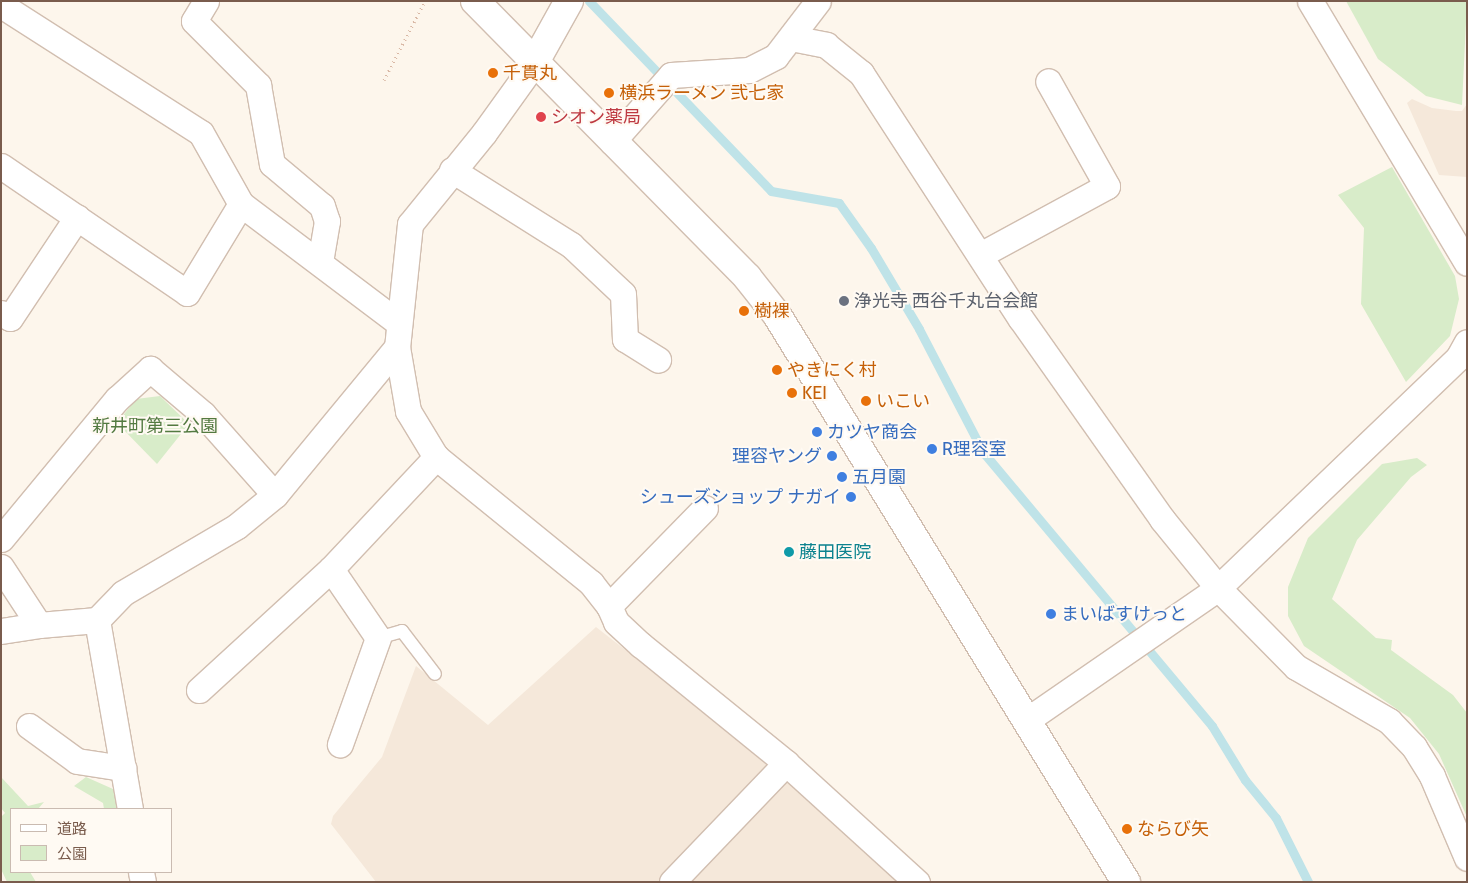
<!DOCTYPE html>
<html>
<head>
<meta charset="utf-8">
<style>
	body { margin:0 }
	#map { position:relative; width:1468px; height:883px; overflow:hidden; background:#fdf6ec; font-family:Cabin,"Noto Sans JP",sans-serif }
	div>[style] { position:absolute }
	.residential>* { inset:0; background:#f5e8da }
	.green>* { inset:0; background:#d8ecc9 }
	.stream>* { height:9px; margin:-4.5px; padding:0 4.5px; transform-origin:4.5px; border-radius:4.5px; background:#bfe3e8 }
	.path>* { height:3px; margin-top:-1.5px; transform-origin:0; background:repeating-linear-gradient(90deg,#d9b8a5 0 1px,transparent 0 5px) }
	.roads { filter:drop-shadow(1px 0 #d1beb0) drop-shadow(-1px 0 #d1beb0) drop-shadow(0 1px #d1beb0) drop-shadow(0 -1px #d1beb0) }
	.service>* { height:12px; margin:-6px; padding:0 6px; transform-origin:6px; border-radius:6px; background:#fff }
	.minor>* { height:25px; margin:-12.5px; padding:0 12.5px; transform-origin:12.5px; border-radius:12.5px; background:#fff }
	.tertiary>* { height:28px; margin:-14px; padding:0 14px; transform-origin:14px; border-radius:14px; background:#fff }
	.dots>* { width:14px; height:14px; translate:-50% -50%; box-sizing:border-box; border:2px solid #fffaf3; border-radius:50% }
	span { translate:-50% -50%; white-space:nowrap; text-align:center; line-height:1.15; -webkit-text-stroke:4px #fffaf3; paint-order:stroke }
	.food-label { font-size:18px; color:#c56008 }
	.left { translate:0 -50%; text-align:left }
	.health-label { font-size:18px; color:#be3a42 }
	.worship-label { font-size:18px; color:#5b616d }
	.park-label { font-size:18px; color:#537a41 }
	.shop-label { font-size:18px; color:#366cbe }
	.right { translate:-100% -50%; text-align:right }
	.culture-label { font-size:18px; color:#0d838f }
	.frame { position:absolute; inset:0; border:2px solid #7a5c4d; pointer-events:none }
	.legend { position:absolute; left:10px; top:808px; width:162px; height:65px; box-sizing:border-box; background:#fffaf3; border:1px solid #cabbb1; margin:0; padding:6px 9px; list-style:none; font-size:15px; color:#7a5c4d }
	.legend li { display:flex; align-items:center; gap:10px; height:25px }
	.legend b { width:25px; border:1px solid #cabbb1 }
</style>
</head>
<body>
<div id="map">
	<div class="residential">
		<i style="clip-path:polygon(1412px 99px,1432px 108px,1456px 111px,1462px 111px,1467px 104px,1467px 177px,1439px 175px,1407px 103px)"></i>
		<i style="clip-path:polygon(596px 627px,792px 780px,903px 882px,376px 882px,331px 824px,333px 816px,382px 757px,416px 666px,488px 725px)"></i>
	</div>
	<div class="green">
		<i style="clip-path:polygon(1346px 1px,1467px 1px,1462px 105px,1426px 96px,1378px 59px)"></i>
		<i style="clip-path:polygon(1392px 167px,1455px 276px,1459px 299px,1450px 336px,1406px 382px,1361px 304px,1364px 228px,1338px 195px)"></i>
		<i style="clip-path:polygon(160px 396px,189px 424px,157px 464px,117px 423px,136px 399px)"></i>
		<i style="clip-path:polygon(1417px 458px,1427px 465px,1411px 477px,1357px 540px,1332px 599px,1376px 638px,1392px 640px,1391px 650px,1453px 695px,1467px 713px,1467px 817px,1439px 754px,1410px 718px,1304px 646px,1288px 616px,1288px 587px,1308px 538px,1382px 464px)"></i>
		<i style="clip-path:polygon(1px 777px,28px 806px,44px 802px,38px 809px,11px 809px,11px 872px,30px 872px,36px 882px,7px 882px,1px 869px,1px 817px,5px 813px,1px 808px)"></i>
		<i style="clip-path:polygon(86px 777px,113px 789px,118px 809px,104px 809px,103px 803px,74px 786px)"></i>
	</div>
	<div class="stream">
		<i style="left:589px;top:1px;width:263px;rotate:46.2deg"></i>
		<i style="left:771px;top:191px;width:69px;rotate:10deg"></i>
		<i style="left:839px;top:203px;width:55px;rotate:54.6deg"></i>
		<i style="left:871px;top:248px;width:94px;rotate:59.3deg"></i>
		<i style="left:919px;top:329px;width:139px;rotate:62.5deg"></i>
		<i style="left:983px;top:452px;width:357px;rotate:50.1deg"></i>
		<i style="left:1212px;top:726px;width:63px;rotate:58.6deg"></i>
		<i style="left:1245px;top:780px;width:49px;rotate:50.8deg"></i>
		<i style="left:1276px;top:818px;width:72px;rotate:63.4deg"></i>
	</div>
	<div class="path">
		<i style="left:384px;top:80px;width:89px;rotate:-62.6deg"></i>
	</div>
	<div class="roads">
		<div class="service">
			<i style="left:378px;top:638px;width:25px;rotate:-16deg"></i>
			<i style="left:402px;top:631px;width:54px;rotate:52.5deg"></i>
		</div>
		<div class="minor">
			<i style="left:206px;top:1px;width:23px;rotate:121deg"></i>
			<i style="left:194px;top:21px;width:91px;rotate:45deg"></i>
			<i style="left:258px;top:85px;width:80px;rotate:80deg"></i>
			<i style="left:272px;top:164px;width:65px;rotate:40deg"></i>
			<i style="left:322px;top:206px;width:16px;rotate:72deg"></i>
			<i style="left:327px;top:221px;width:42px;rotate:99.7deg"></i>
			<i style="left:1310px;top:1px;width:305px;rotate:59.1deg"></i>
			<i style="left:1px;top:5px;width:237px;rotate:32.6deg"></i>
			<i style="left:201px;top:133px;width:81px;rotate:60.6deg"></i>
			<i style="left:241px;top:204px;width:198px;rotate:37deg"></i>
			<i style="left:791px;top:38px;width:36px;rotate:11deg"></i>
			<i style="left:826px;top:45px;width:45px;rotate:38.7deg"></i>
			<i style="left:861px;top:73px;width:293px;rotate:57deg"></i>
			<i style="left:1021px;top:319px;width:245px;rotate:54.8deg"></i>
			<i style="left:1162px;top:519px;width:89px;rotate:50.9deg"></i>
			<i style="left:1218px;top:588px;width:111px;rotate:45.4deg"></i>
			<i style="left:1296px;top:667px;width:108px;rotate:30.1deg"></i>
			<i style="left:1389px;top:721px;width:36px;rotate:46deg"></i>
			<i style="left:1414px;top:747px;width:34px;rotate:58deg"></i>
			<i style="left:1432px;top:776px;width:89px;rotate:66.9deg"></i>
			<i style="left:535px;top:62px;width:87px;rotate:125.7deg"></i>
			<i style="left:484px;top:133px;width:117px;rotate:129.1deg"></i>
			<i style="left:410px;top:224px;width:124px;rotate:96deg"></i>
			<i style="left:397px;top:347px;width:65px;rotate:80.2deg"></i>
			<i style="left:408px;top:411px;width:54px;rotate:58.7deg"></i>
			<i style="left:436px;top:457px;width:200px;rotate:39.1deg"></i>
			<i style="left:591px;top:583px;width:29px;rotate:52deg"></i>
			<i style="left:609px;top:606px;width:17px;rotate:66deg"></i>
			<i style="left:616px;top:622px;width:34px;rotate:43deg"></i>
			<i style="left:641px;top:645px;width:187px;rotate:39.1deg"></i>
			<i style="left:786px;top:763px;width:177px;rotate:42.3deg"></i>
			<i style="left:612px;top:142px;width:89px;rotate:-48.6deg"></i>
			<i style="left:671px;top:75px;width:78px;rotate:-3.7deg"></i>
			<i style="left:749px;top:70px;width:30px;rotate:-27deg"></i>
			<i style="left:776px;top:56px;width:69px;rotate:-52.6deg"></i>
			<i style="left:1px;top:166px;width:225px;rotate:34.3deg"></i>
			<i style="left:187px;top:293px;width:104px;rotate:-58.8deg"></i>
			<i style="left:452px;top:170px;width:141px;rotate:32.2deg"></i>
			<i style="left:571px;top:245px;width:71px;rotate:43.3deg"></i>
			<i style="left:623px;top:294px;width:45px;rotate:87.5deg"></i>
			<i style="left:625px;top:339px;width:39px;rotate:32deg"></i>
			<i style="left:982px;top:254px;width:142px;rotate:-28.5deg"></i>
			<i style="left:1107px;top:186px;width:120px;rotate:-119.3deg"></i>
			<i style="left:1px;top:313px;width:10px;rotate:29deg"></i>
			<i style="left:10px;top:318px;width:121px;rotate:-56.4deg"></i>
			<i style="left:1px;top:539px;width:182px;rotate:-50.4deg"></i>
			<i style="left:117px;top:399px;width:45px;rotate:-42.3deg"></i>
			<i style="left:150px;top:369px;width:70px;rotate:40.3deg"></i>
			<i style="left:203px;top:414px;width:108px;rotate:48.4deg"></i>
			<i style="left:1px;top:567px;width:69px;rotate:56.8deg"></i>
			<i style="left:39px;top:625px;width:58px;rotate:-4.9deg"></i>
			<i style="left:97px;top:620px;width:37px;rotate:-46deg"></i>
			<i style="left:123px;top:593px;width:132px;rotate:-30.4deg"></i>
			<i style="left:237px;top:526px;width:49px;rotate:-39.2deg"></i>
			<i style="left:275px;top:495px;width:192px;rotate:-50.5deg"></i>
			<i style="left:331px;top:569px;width:83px;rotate:55.7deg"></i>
			<i style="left:378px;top:638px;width:113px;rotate:109.7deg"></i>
			<i style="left:609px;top:606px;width:137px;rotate:-45.6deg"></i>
			<i style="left:97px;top:620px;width:192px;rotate:80.1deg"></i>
			<i style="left:1px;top:631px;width:38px;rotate:-9deg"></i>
			<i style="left:199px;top:690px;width:179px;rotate:-42.5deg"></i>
			<i style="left:331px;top:569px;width:154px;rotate:-46.8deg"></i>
			<i style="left:1027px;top:720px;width:232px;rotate:-34.6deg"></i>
			<i style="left:1218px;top:588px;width:332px;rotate:-43.8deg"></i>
			<i style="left:1458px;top:358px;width:18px;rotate:-61deg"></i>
			<i style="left:29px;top:726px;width:59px;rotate:36.1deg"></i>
			<i style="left:77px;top:761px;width:47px;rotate:8.7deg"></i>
			<i style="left:141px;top:872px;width:10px;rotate:79deg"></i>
			<i style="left:672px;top:882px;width:165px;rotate:-46.2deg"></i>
		</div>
		<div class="tertiary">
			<i style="left:475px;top:1px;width:388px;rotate:45.4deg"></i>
			<i style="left:747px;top:277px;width:48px;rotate:51.7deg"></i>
			<i style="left:777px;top:315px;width:666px;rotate:58.39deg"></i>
			<i style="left:535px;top:62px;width:70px;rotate:-60.9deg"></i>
		</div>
	</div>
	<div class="dots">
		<i style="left:493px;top:73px;background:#e8710a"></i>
		<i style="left:609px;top:93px;background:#e8710a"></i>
		<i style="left:541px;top:117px;background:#e0444e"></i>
		<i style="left:844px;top:301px;background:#6b7280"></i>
		<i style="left:744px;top:311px;background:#e8710a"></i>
		<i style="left:777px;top:370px;background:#e8710a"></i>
		<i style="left:792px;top:393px;background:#e8710a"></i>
		<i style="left:866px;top:401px;background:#e8710a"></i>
		<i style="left:817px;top:432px;background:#3f7fe0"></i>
		<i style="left:932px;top:449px;background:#3f7fe0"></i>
		<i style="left:832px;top:456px;background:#3f7fe0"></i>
		<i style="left:842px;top:477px;background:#3f7fe0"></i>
		<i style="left:851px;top:497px;background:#3f7fe0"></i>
		<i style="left:789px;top:552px;background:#0f9aa8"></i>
		<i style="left:1051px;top:614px;background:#3f7fe0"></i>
		<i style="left:1127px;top:829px;background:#e8710a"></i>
	</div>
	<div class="food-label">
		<span class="left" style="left:503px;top:73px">千貫丸</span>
		<span class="left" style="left:619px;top:93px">横浜ラーメン 弐七家</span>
		<span class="left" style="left:754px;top:311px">樹裸</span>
		<span class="left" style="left:787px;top:370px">やきにく村</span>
		<span class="left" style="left:802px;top:393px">KEI</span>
		<span class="left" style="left:876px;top:401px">いこい</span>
		<span class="left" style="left:1137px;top:829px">ならび矢</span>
	</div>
	<div class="health-label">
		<span class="left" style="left:551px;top:117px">シオン薬局</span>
	</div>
	<div class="worship-label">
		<span class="left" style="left:854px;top:301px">浄光寺 西谷千丸台会館</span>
	</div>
	<div class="park-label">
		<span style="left:155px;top:426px">新井町第三公園</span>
	</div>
	<div class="shop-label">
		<span class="left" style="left:827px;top:432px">カツヤ商会</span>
		<span class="left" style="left:942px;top:449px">R理容室</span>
		<span class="right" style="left:822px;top:456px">理容ヤング</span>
		<span class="left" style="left:852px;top:477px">五月園</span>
		<span class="right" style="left:841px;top:497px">シューズショップ ナガイ</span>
		<span class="left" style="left:1061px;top:614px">まいばすけっと</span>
	</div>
	<div class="culture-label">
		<span class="left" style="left:799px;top:552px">藤田医院</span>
	</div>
	<div class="frame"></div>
	<ul class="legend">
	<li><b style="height:6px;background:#fff"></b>道路</li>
	<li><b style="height:14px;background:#d8ecc9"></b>公園</li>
	</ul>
</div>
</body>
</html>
